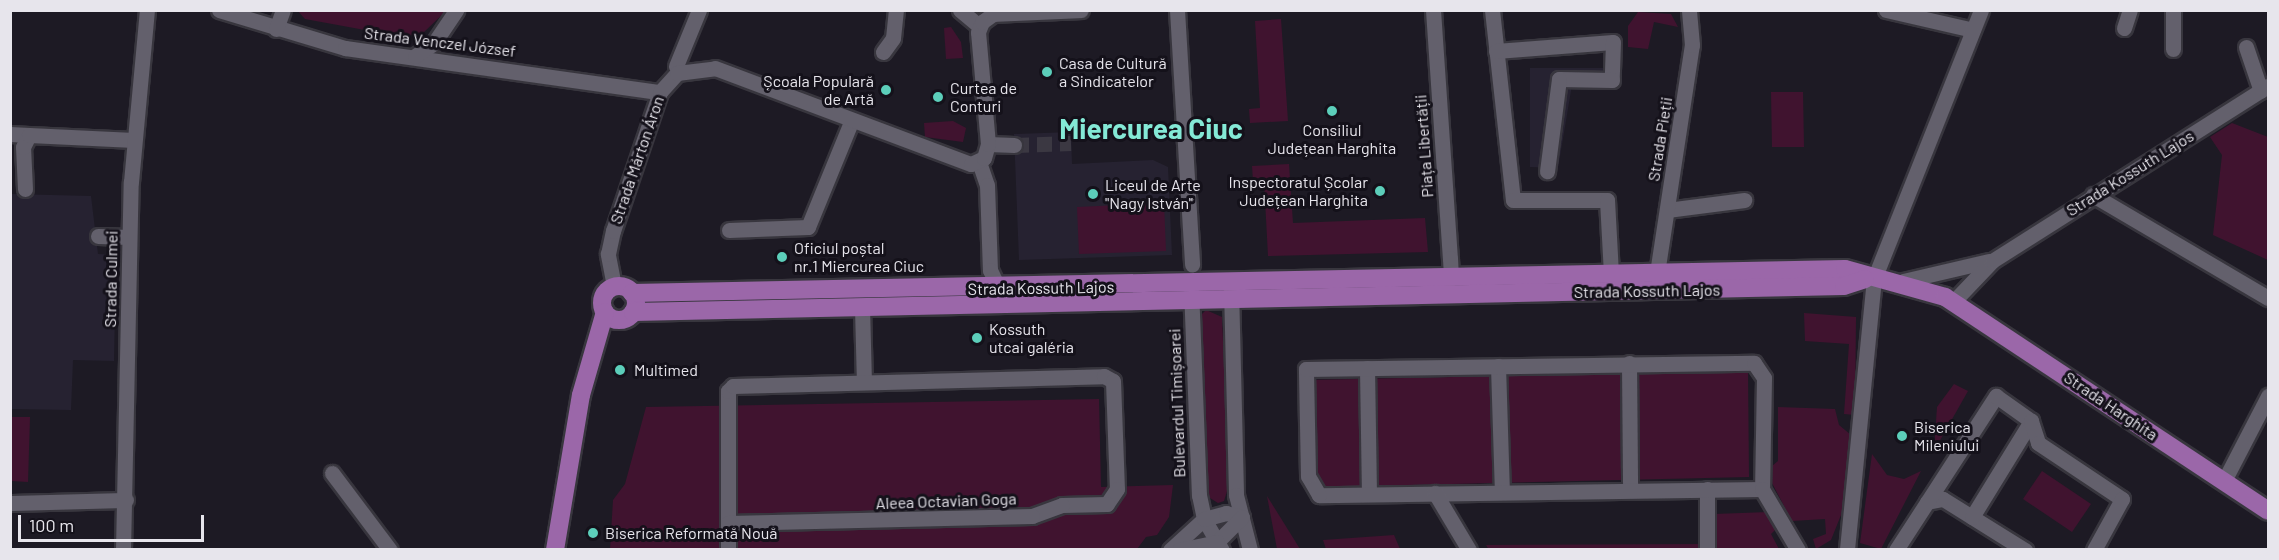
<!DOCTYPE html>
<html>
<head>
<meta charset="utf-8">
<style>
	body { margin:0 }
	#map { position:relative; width:2279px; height:560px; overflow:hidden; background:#1d1a24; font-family:Barlow,sans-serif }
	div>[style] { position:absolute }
	.built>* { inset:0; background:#262231 }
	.green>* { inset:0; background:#40132f }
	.minor-tunnel>* { height:15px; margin-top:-7.5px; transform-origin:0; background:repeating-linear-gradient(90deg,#3b3842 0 15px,transparent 0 23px) }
	.roads { filter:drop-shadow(2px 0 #38363e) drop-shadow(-2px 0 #38363e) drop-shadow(0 2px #38363e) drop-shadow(0 -2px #38363e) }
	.minor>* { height:15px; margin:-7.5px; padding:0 7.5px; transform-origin:7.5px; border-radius:7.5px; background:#63606c }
	.major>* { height:18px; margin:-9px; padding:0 9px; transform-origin:9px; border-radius:9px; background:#9b67a9 }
	.major>.ring { margin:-9px; padding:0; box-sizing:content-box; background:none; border:18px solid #9b67a9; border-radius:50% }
	.dots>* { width:16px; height:16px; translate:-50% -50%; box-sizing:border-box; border:3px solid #14111a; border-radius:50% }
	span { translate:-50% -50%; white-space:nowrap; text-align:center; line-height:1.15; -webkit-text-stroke:6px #14111a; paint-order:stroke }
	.street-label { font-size:16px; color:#e7e5ec }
	.poi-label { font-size:16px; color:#e7e5ec }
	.left { translate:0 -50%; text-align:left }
	.right { translate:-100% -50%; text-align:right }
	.town-label { font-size:28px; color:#84e9d6; font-weight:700 }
	.frame { position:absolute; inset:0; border:12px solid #e7e5ec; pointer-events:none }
	.scale { position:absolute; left:18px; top:515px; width:186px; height:27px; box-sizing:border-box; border:3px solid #e7e5ec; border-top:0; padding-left:8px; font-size:18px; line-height:21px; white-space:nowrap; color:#e7e5ec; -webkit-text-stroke:4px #14111a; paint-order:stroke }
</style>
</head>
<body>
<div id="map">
	<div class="built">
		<i style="clip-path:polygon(1530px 68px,1610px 68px,1611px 89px,1572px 85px,1558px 168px,1530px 167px)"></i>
		<i style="clip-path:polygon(1071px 132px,1072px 164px,1153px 160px,1168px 167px,1172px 255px,1019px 260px,1014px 134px)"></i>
		<i style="clip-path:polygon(11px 194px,91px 196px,98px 254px,116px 255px,114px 361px,73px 360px,71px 410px,11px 409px)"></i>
	</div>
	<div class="green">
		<i style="clip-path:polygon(297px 10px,446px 10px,446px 11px,423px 33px,403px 37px,305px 19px)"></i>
		<i style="clip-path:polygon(1638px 12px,1671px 14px,1678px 27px,1654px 22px,1648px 49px,1628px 47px,1628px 26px)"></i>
		<i style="clip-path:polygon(1281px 19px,1288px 121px,1250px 123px,1249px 109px,1260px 108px,1255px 21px)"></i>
		<i style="clip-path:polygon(951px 27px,961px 42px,963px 58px,946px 59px,944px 28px)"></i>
		<i style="clip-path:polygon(1771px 92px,1803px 92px,1804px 147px,1772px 147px)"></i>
		<i style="clip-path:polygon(953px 121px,966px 128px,963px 142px,925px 137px,924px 123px)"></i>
		<i style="clip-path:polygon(2232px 123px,2268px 137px,2268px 260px,2213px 235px,2222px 155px,2210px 137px)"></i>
		<i style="clip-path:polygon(1289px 164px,1293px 223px,1425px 218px,1428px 252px,1268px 256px,1264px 181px,1253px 181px,1252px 166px)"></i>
		<i style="clip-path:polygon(1164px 203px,1166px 251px,1079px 254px,1077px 207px)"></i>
		<i style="clip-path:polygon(1206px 310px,1222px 317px,1229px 485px,1224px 501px,1218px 503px,1210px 498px,1205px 482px,1199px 317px)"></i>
		<i style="clip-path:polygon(1804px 313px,1856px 317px,1855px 415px,1844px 414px,1849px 344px,1805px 341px)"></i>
		<i style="clip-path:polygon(1748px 371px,1749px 477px,1325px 487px,1312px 478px,1307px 380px)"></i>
		<i style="clip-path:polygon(1954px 384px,1968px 391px,1934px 451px,1937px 407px)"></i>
		<i style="clip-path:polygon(1099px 399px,1101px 487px,1173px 485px,1169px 517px,1157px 535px,1146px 537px,1137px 549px,610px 550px,613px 500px,625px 484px,646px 407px)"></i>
		<i style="clip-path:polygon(1778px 407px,1835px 409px,1839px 425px,1851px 435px,1843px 510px,1831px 540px,1816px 549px,1813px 539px,1826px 534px,1825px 519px,1792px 521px,1772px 483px,1772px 466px,1778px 461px)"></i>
		<i style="clip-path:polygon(11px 417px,30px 417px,28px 482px,11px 481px)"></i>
		<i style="clip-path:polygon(1872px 454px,1887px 475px,1904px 479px,1921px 471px,1881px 549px,1860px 543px)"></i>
		<i style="clip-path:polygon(2042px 471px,2091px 504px,2072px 532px,2023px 499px)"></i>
		<i style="clip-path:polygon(1267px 496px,1282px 520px,1300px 549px,1277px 549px)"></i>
		<i style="clip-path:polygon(1769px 512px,1777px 528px,1771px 534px,1779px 549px,1489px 550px,1486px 545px,1715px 544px,1714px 514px)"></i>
		<i style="clip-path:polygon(1394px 535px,1400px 549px,1326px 549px,1323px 540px)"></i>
	</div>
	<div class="minor-tunnel">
		<i style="left:1014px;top:145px;width:57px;rotate:-2deg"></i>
	</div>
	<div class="roads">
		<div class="minor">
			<i style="left:219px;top:10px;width:132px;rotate:16.8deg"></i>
			<i style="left:345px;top:48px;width:318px;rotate:8deg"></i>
			<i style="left:960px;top:10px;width:25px;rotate:40deg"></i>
			<i style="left:1177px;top:10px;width:255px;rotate:86.6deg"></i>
			<i style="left:1433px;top:10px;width:249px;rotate:86.1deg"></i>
			<i style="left:1450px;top:258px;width:20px;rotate:87deg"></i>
			<i style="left:1451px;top:278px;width:9px;rotate:139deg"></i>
			<i style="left:1492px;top:10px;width:191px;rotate:83.7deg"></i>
			<i style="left:1513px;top:200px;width:94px"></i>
			<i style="left:1607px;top:200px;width:75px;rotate:86.9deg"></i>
			<i style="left:1886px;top:10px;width:89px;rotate:12.9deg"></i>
			<i style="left:2124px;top:28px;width:19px;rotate:-72deg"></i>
			<i style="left:276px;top:29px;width:20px;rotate:-70deg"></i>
			<i style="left:2246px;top:47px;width:46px;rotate:71.2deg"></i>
			<i style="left:2173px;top:49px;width:39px;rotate:-90deg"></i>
			<i style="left:1496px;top:51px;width:117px;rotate:-4.4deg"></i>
			<i style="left:1613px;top:42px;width:38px;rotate:92deg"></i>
			<i style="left:1612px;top:80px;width:53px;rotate:-178.9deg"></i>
			<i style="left:1559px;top:79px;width:93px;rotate:97.4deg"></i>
			<i style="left:883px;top:52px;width:17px;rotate:-54deg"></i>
			<i style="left:893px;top:38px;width:28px;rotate:-84deg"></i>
			<i style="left:415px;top:56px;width:23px;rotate:-34deg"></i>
			<i style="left:434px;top:43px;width:40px;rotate:-56deg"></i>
			<i style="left:676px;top:66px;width:61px;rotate:-67.7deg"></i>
			<i style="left:10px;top:134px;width:19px;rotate:3deg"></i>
			<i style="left:988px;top:144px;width:26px;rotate:2deg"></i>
			<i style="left:979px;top:162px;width:24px;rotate:71deg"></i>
			<i style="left:987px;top:185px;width:85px;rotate:88deg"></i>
			<i style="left:990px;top:270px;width:21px;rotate:65deg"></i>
			<i style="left:25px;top:189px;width:42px;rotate:-92.7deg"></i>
			<i style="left:23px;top:147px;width:13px;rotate:-63deg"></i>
			<i style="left:29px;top:135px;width:105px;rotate:2.7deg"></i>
			<i style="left:2093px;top:195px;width:203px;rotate:30.5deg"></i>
			<i style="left:1667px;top:210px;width:78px;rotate:-7.4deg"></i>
			<i style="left:729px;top:230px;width:79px;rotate:-2.2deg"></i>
			<i style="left:808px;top:227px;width:113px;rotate:-67.7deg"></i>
			<i style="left:98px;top:236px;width:31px;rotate:2deg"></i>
			<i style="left:1657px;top:273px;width:231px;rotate:-81.3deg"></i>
			<i style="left:1692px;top:45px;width:35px;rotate:-95deg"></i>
			<i style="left:1903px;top:281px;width:88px;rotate:-13.1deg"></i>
			<i style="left:614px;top:286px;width:33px;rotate:-101deg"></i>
			<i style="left:608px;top:254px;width:24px;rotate:-78deg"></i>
			<i style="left:613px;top:231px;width:147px;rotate:-71.3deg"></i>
			<i style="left:660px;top:92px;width:25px;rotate:-48deg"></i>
			<i style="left:677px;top:73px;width:38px;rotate:-7deg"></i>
			<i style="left:715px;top:68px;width:273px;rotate:20.6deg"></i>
			<i style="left:971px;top:164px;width:14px;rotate:-25deg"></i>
			<i style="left:984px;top:158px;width:15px;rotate:-74deg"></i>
			<i style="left:988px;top:144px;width:112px;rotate:-95.1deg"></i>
			<i style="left:978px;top:32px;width:11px;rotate:-68deg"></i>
			<i style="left:982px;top:22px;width:14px;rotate:-36deg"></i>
			<i style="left:993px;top:14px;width:88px;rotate:-2.6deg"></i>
			<i style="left:1191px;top:288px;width:207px;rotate:87.8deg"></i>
			<i style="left:1199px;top:495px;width:25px;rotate:78deg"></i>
			<i style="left:1204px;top:519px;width:36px;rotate:60deg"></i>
			<i style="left:1231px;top:288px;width:207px;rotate:88.6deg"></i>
			<i style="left:1236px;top:495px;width:57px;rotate:75.7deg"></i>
			<i style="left:1953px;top:302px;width:57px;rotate:-46.4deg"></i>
			<i style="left:1992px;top:261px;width:327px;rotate:-32.4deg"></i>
			<i style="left:862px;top:307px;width:75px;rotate:88.5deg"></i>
			<i style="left:1629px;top:363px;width:127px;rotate:89.5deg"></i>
			<i style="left:1498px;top:366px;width:126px;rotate:88.2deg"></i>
			<i style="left:1367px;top:368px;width:126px;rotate:89.1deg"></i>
			<i style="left:332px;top:473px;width:96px;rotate:53deg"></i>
			<i style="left:2224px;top:481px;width:96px;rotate:-62.6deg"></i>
			<i style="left:1707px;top:489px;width:61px;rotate:90deg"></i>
			<i style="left:1762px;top:489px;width:443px;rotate:179.2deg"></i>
			<i style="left:1319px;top:495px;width:22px;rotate:-120deg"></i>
			<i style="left:1308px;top:476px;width:107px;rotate:-91.1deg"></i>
			<i style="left:1306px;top:369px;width:448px;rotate:-0.8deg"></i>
			<i style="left:1754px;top:363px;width:18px;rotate:56deg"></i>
			<i style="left:1764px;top:378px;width:111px;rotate:91deg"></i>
			<i style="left:1762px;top:489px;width:71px;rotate:59.5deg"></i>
			<i style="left:1435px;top:493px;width:66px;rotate:59.2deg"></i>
			<i style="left:1927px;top:502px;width:16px;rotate:-11deg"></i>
			<i style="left:1943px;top:499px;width:97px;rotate:31.9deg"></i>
			<i style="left:10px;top:503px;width:116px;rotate:-1.5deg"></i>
			<i style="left:1972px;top:517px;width:113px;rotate:-58.4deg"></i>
			<i style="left:1847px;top:549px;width:271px;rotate:-84.3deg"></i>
			<i style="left:1874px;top:279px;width:289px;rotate:-68.3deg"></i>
			<i style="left:123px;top:550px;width:368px;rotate:-88.8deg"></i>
			<i style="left:131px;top:182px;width:173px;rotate:-84.7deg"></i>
			<i style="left:728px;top:550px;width:159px;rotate:-90deg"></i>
			<i style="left:728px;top:391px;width:7px;rotate:-45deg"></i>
			<i style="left:733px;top:386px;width:371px;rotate:-1.5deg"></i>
			<i style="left:1104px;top:376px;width:10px;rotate:29deg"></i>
			<i style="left:1113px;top:381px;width:108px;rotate:87.9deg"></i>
			<i style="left:1117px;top:489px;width:18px;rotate:124deg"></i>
			<i style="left:1107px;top:504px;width:45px;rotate:178.7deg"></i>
			<i style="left:1062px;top:505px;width:32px;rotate:160deg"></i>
			<i style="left:1032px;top:516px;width:304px;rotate:178.7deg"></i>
			<i style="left:1170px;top:550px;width:46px;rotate:-42.4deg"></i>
			<i style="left:1204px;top:519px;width:23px;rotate:-15deg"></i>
			<i style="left:1226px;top:513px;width:16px;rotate:14deg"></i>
			<i style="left:1242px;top:517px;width:35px;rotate:135deg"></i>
			<i style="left:1217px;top:542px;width:39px;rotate:168deg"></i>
			<i style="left:1896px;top:550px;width:184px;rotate:-57deg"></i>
			<i style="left:1996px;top:396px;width:43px;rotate:35.5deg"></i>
			<i style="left:2031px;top:421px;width:23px;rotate:72deg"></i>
			<i style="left:2038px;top:443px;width:101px;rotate:33.7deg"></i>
			<i style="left:2122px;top:499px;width:58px;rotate:118.8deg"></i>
		</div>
		<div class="major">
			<i class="ring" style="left:602px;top:286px;width:16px;height:16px"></i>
			<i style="left:632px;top:293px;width:1213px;rotate:-1.13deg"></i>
			<i style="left:1845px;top:269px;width:104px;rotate:15.6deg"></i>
			<i style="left:1945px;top:297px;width:387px;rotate:33.5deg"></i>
			<i style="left:633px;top:312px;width:1211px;rotate:-1.23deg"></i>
			<i style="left:1844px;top:286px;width:22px;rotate:-18deg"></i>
			<i style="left:555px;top:550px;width:157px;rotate:-80.5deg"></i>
			<i style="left:581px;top:395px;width:86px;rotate:-73.9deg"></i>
		</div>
	</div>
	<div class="dots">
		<i style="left:1047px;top:72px;background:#5cceba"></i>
		<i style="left:886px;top:90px;background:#5cceba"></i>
		<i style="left:938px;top:97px;background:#5cceba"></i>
		<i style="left:1332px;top:111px;background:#5cceba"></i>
		<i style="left:1380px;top:191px;background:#5cceba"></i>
		<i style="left:1093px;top:194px;background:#5cceba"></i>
		<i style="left:782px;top:257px;background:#5cceba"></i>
		<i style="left:977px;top:338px;background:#5cceba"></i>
		<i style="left:620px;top:370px;background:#5cceba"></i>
		<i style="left:1902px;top:436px;background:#5cceba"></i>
		<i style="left:593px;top:533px;background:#5cceba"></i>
	</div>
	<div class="street-label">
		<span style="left:440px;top:42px;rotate:7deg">Strada Venczel József</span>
		<span style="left:1660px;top:139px;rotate:-81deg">Strada Pieții</span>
		<span style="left:1424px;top:146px;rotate:-94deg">Piața Libertății</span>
		<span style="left:637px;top:160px;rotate:-71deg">Strada Márton Áron</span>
		<span style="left:2130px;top:173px;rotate:-32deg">Strada Kossuth Lajos</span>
		<span style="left:111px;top:279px;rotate:-89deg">Strada Culmei</span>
		<span style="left:1041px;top:288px;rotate:-1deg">Strada Kossuth Lajos</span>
		<span style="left:1647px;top:291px;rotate:-1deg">Strada Kossuth Lajos</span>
		<span style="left:1177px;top:403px;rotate:-92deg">Bulevardul Timișoarei</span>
		<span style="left:2111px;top:406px;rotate:34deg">Strada Harghita</span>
		<span style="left:946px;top:501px;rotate:-2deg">Aleea Octavian Goga</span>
	</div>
	<div class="poi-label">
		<span class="left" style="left:1059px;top:72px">Casa de Cultură<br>a Sindicatelor</span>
		<span class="right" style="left:874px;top:90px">Școala Populară<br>de Artă</span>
		<span class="left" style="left:950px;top:97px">Curtea de<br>Conturi</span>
		<span style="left:1332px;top:139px">Consiliul<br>Județean Harghita</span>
		<span class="right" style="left:1368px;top:191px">Inspectoratul Școlar<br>Județean Harghita</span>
		<span class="left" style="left:1105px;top:194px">Liceul de Arte<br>"Nagy István"</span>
		<span class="left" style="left:794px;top:257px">Oficiul poștal<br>nr.1 Miercurea Ciuc</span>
		<span class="left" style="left:989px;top:338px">Kossuth<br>utcai galéria</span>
		<span class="left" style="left:634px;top:370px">Multimed</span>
		<span class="left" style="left:1914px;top:436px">Biserica<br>Mileniului</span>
		<span class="left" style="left:605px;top:533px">Biserica Reformată Nouă</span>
	</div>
	<div class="town-label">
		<span style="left:1151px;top:128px">Miercurea Ciuc</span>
	</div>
	<div class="frame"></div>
	<div class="scale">100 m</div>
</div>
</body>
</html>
